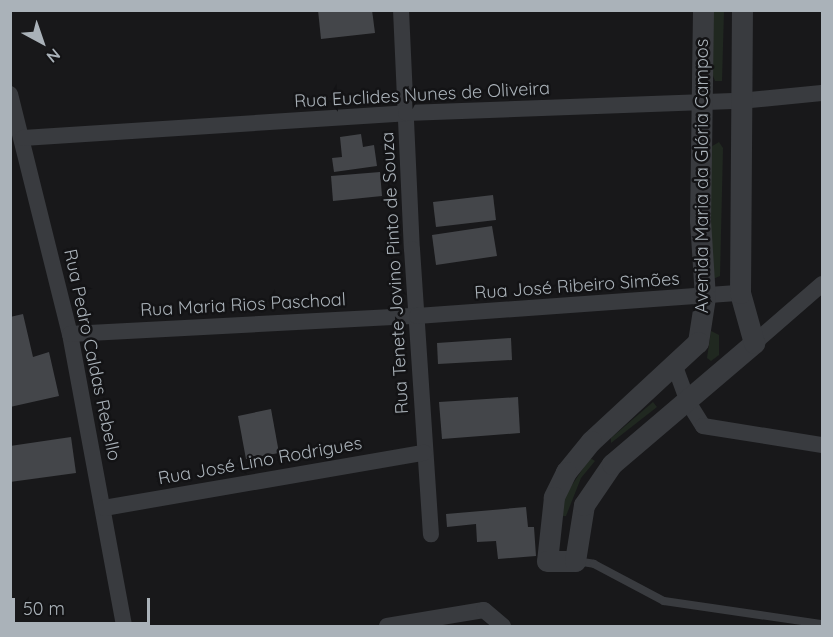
<!DOCTYPE html>
<html>
<head>
<meta charset="utf-8">
<style>
	body { margin:0 }
	#map { position:relative; width:833px; height:637px; overflow:hidden; background:#18181a; font-family:Quicksand,sans-serif }
	div>[style] { position:absolute }
	.green>* { inset:0; background:#202820 }
	.building>* { inset:0; background:#44464a }
	.service>* { height:8px; margin:-4px; padding:0 4px; transform-origin:4px; border-radius:4px; background:#393b3f }
	.minor>* { height:16px; margin:-8px; padding:0 8px; transform-origin:8px; border-radius:8px; background:#393b3f }
	.tertiary>* { height:21px; margin:-10.5px; padding:0 10.5px; transform-origin:10.5px; border-radius:10.5px; background:#393b3f }
	span { translate:-50% -50%; white-space:nowrap; text-align:center; line-height:1.15; -webkit-text-stroke:5px #131315; paint-order:stroke }
	.street-label { font-size:18px; color:#aab2b9 }
	.frame { position:absolute; inset:0; border:12px solid #aab2b9; pointer-events:none }
	.north { position:absolute; left:12px; top:12px; width:60px; height:60px; -webkit-text-stroke:4px #131315; paint-order:stroke; rotate:140deg; font-size:16px; font-weight:700; line-height:24px; text-align:center; color:#aab2b9 }
	.north::after { content:''; display:block; margin:auto; width:21px; height:27px; background:#aab2b9; clip-path:polygon(50% 0,100% 100%,50% 72%,0 100%) }
	.scale { position:absolute; left:12px; top:598px; width:138px; height:27px; box-sizing:border-box; border:3px solid #aab2b9; border-top:0; padding-left:8px; font-size:18px; line-height:21px; white-space:nowrap; color:#aab2b9; -webkit-text-stroke:4px #131315; paint-order:stroke }
</style>
</head>
<body>
<div id="map">
	<div class="green">
		<i style="clip-path:polygon(711px 11px,724px 11px,722px 81px,715px 81px,712px 73px)"></i>
		<i style="clip-path:polygon(719px 142px,723px 148px,720px 276px,713px 279px,708px 276px,709px 148px)"></i>
		<i style="clip-path:polygon(711px 331px,719px 335px,719px 355px,711px 361px,707px 358px)"></i>
		<i style="clip-path:polygon(653px 402px,657px 407px,611px 443px,611px 438px)"></i>
		<i style="clip-path:polygon(590px 458px,595px 461px,581px 478px,566px 516px,562px 516px,564px 497px)"></i>
	</div>
	<div class="building">
		<i style="clip-path:polygon(318px 10px,372px 10px,375px 33px,321px 39px)"></i>
		<i style="clip-path:polygon(361px 134px,363px 147px,374px 145px,377px 166px,334px 172px,332px 158px,342px 157px,340px 137px)"></i>
		<i style="clip-path:polygon(380px 172px,382px 196px,333px 201px,331px 176px)"></i>
		<i style="clip-path:polygon(493px 195px,496px 220px,436px 227px,433px 202px)"></i>
		<i style="clip-path:polygon(492px 226px,497px 256px,436px 265px,432px 235px)"></i>
		<i style="clip-path:polygon(23px 314px,33px 357px,49px 352px,59px 396px,10px 407px,10px 317px)"></i>
		<i style="clip-path:polygon(511px 338px,512px 360px,438px 364px,437px 343px)"></i>
		<i style="clip-path:polygon(518px 397px,520px 433px,442px 439px,439px 402px)"></i>
		<i style="clip-path:polygon(271px 409px,279px 453px,246px 459px,238px 416px)"></i>
		<i style="clip-path:polygon(71px 437px,76px 473px,10px 482px,10px 446px)"></i>
		<i style="clip-path:polygon(526px 507px,528px 527px,534px 527px,536px 556px,498px 559px,496px 541px,477px 542px,476px 524px,447px 527px,446px 514px)"></i>
	</div>
	<div class="service">
		<i style="left:576px;top:561px;width:18px;rotate:9deg"></i>
		<i style="left:594px;top:564px;width:79px;rotate:27.9deg"></i>
		<i style="left:664px;top:601px;width:160px;rotate:8.3deg"></i>
	</div>
	<div class="minor">
		<i style="left:401px;top:10px;width:239px;rotate:87.4deg"></i>
		<i style="left:412px;top:249px;width:286px;rotate:86.2deg"></i>
		<i style="left:10px;top:94px;width:247px;rotate:76deg"></i>
		<i style="left:70px;top:334px;width:297px;rotate:79.5deg"></i>
		<i style="left:23px;top:138px;width:384px;rotate:-3.7deg"></i>
		<i style="left:406px;top:113px;width:334px;rotate:-2.1deg"></i>
		<i style="left:740px;top:101px;width:82px;rotate:-5.6deg"></i>
		<i style="left:70px;top:334px;width:347px;rotate:-3deg"></i>
		<i style="left:417px;top:316px;width:324px;rotate:-4.1deg"></i>
		<i style="left:754px;top:343px;width:90px;rotate:-40.9deg"></i>
		<i style="left:674px;top:364px;width:40px;rotate:69.8deg"></i>
		<i style="left:688px;top:402px;width:28px;rotate:58deg"></i>
		<i style="left:703px;top:426px;width:121px;rotate:9.1deg"></i>
		<i style="left:104px;top:508px;width:325px;rotate:-9.8deg"></i>
		<i style="left:387px;top:626px;width:98px;rotate:-9.4deg"></i>
		<i style="left:484px;top:610px;width:25px;rotate:40deg"></i>
	</div>
	<div class="tertiary">
		<i style="left:703px;top:10px;width:210px;rotate:90.8deg"></i>
		<i style="left:700px;top:220px;width:77px;rotate:86.3deg"></i>
		<i style="left:705px;top:297px;width:46px;rotate:98.8deg"></i>
		<i style="left:698px;top:342px;width:146px;rotate:137.2deg"></i>
		<i style="left:591px;top:441px;width:40px;rotate:129deg"></i>
		<i style="left:566px;top:472px;width:28px;rotate:116deg"></i>
		<i style="left:554px;top:497px;width:64px;rotate:96.2deg"></i>
		<i style="left:547px;top:561px;width:28px"></i>
		<i style="left:575px;top:561px;width:57px;rotate:-80.9deg"></i>
		<i style="left:584px;top:505px;width:50px;rotate:-55.7deg"></i>
		<i style="left:612px;top:464px;width:187px;rotate:-40.4deg"></i>
		<i style="left:754px;top:343px;width:52px;rotate:-105.6deg"></i>
		<i style="left:740px;top:293px;width:283px;rotate:-89.6deg"></i>
	</div>
	<div class="street-label">
		<span style="left:422px;top:95px;rotate:-3deg">Rua Euclides Nunes de Oliveira</span>
		<span style="left:702px;top:176px;rotate:-90deg">Avenida Maria da Glória Campos</span>
		<span style="left:395px;top:273px;rotate:-93deg">Rua Tenete Jovino Pinto de Souza</span>
		<span style="left:577px;top:286px;rotate:-4deg">Rua José Ribeiro Simões</span>
		<span style="left:243px;top:305px;rotate:-3deg">Rua Maria Rios Paschoal</span>
		<span style="left:92px;top:355px;rotate:78deg">Rua Pedro Caldas Rebello</span>
		<span style="left:260px;top:461px;rotate:-10deg">Rua José Lino Rodrigues</span>
	</div>
	<div class="frame"></div>
	<div class="north">N</div>
	<div class="scale">50 m</div>
</div>
</body>
</html>
